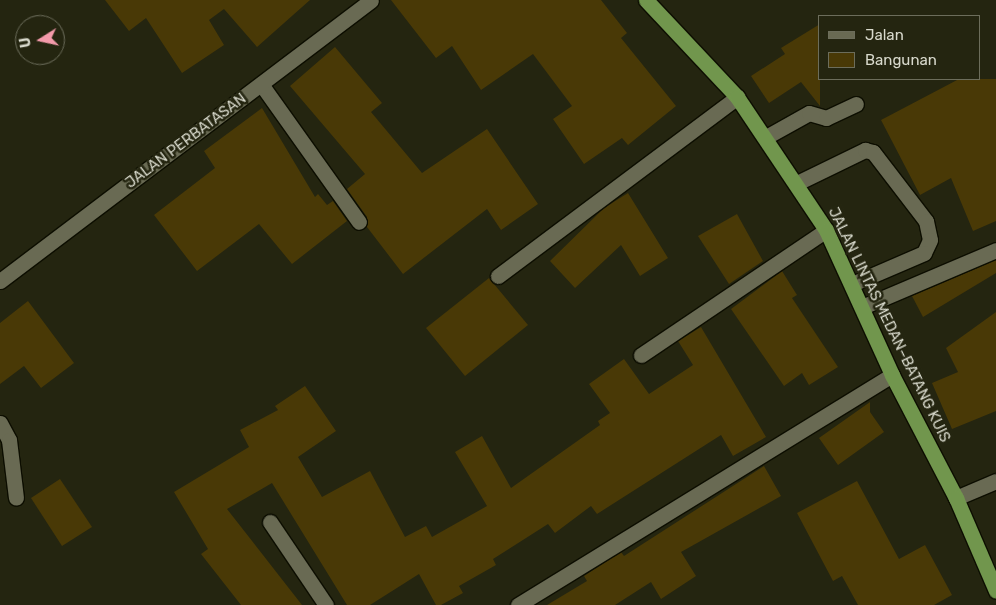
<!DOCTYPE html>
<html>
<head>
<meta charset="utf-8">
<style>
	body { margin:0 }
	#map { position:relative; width:996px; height:605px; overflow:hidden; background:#242510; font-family:Rubik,sans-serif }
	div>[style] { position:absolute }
	.building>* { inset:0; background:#493906 }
	.roads { filter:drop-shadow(1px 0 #0d0e00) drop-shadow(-1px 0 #0d0e00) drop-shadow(0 1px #0d0e00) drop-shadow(0 -1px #0d0e00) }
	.lane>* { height:15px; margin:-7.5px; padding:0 7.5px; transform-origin:7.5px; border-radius:7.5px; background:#696a53 }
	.street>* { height:15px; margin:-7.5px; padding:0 7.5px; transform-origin:7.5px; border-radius:7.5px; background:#696a53 }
	.highway>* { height:15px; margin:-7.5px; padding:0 7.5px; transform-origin:7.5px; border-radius:7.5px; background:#71964d }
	span { translate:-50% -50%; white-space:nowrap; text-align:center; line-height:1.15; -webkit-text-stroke:5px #242510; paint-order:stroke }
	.street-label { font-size:15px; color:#d8d9cc }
	.legend { position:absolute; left:818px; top:15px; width:162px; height:65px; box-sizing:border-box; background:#242510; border:1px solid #6c6d5b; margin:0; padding:6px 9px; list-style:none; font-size:15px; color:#d8d9cc }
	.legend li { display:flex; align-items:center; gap:10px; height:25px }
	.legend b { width:25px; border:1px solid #6c6d5b }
	.north { position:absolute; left:15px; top:15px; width:50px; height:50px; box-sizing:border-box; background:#242510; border:1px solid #6c6d5b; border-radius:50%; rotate:260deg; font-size:14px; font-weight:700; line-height:20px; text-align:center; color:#d8d9cc }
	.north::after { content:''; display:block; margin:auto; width:18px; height:22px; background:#f39aaa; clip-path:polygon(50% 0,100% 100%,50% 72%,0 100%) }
</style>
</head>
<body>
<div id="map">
	<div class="building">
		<i style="clip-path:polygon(105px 0,310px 0,257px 47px,224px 9px,209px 20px,224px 45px,182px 73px,146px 18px,129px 31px)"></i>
		<i style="clip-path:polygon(391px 0,601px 0,627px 33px,621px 38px,676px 106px,628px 145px,622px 138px,584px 164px,553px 119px,572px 106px,533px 54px,481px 90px,452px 46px,436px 58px)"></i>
		<i style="clip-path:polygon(820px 24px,820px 106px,801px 82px,769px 103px,751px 76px,785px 54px,781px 48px)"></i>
		<i style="clip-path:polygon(335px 47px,382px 103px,371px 112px,422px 173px,487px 129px,538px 204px,501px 230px,487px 209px,403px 274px,367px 227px,367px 217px,347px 189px,365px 174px,290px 86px)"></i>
		<i style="clip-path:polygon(959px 79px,996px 79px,996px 221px,973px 231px,951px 178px,920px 195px,881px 120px)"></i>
		<i style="clip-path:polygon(262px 108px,315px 197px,318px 194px,327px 205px,333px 201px,347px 221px,292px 264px,259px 224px,197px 271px,154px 215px,215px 168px,204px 151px)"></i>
		<i style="clip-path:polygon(628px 193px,668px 258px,640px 276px,621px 245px,575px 288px,550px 261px,604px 208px)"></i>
		<i style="clip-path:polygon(737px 214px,763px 261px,729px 284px,698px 236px)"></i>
		<i style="clip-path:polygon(996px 260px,996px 273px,923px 317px,912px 296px)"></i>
		<i style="clip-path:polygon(782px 271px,797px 295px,792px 298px,838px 367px,809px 385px,802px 373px,784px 386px,731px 309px)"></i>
		<i style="clip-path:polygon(489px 278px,528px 325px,465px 376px,426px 328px)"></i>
		<i style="clip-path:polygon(28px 301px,74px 363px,41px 388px,24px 366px,0 384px,0 323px)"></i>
		<i style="clip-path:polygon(996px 312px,996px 411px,952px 429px,932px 383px,958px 372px,946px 348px)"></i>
		<i style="clip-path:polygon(701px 327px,766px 437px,733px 456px,721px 435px,597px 514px,591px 506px,555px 533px,548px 524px,493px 559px,496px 565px,459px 586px,463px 593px,441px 605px,436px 605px,419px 574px,370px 605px,347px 605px,272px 483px,227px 509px,302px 605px,241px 605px,201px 554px,208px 549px,174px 492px,249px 447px,240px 430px,278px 410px,275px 406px,305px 386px,336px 431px,298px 457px,322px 497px,370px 471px,405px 537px,426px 526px,432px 537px,487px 506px,455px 452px,482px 436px,511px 488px,600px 425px,598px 421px,610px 413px,589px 384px,624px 359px,649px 394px,693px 365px,678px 341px)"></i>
		<i style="clip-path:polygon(870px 402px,870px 412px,884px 432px,838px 465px,819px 438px)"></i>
		<i style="clip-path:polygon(764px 466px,781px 496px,681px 552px,696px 576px,661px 599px,651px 582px,615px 605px,547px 605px,587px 581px,584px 576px,621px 552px,624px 556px)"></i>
		<i style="clip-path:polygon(60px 479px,92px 527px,62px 546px,31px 498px)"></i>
		<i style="clip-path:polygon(857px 481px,899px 559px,925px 545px,952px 595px,934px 605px,858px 605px,842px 576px,833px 581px,797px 513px)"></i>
	</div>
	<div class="roads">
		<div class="lane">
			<i style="left:766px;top:137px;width:49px;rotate:-29.2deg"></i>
			<i style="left:809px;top:113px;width:18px;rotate:16deg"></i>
			<i style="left:826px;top:118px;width:33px;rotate:-25deg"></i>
			<i style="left:797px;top:183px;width:76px;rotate:-25.9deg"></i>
			<i style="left:865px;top:150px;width:8px;rotate:14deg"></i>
			<i style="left:873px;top:152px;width:87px;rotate:52.5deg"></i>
			<i style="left:926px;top:221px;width:19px;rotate:78deg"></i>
			<i style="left:930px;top:240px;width:14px;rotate:115deg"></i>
			<i style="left:924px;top:253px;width:78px;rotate:156.7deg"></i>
			<i style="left:641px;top:355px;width:223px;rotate:-34deg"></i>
		</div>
		<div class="street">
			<i style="left:261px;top:84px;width:169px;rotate:54.6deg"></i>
			<i style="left:498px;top:276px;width:299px;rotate:-36.8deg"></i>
			<i style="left:0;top:281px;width:465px;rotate:-37.1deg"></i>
			<i style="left:862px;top:307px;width:146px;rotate:-23deg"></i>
			<i style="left:0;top:423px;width:19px;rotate:62deg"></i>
			<i style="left:9px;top:440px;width:58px;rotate:83.1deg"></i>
			<i style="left:956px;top:498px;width:43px;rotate:-23deg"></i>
			<i style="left:270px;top:522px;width:100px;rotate:56deg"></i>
			<i style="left:518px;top:605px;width:439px;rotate:-31.6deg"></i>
		</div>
		<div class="highway">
			<i style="left:646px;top:0;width:133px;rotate:46.8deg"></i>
			<i style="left:737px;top:97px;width:160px;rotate:56.2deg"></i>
			<i style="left:826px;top:230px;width:159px;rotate:65.5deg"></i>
			<i style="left:892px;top:375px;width:139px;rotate:62.5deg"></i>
			<i style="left:956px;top:498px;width:101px;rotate:66.7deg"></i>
		</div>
	</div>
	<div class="street-label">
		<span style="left:186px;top:141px;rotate:-37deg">JALAN PERBATASAN</span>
		<span style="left:889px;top:325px;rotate:64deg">JALAN LINTAS MEDAN–BATANG KUIS</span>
	</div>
	<ul class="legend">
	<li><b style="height:6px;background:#696a53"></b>Jalan</li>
	<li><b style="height:14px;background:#493906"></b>Bangunan</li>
	</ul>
	<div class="north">U</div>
</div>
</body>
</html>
